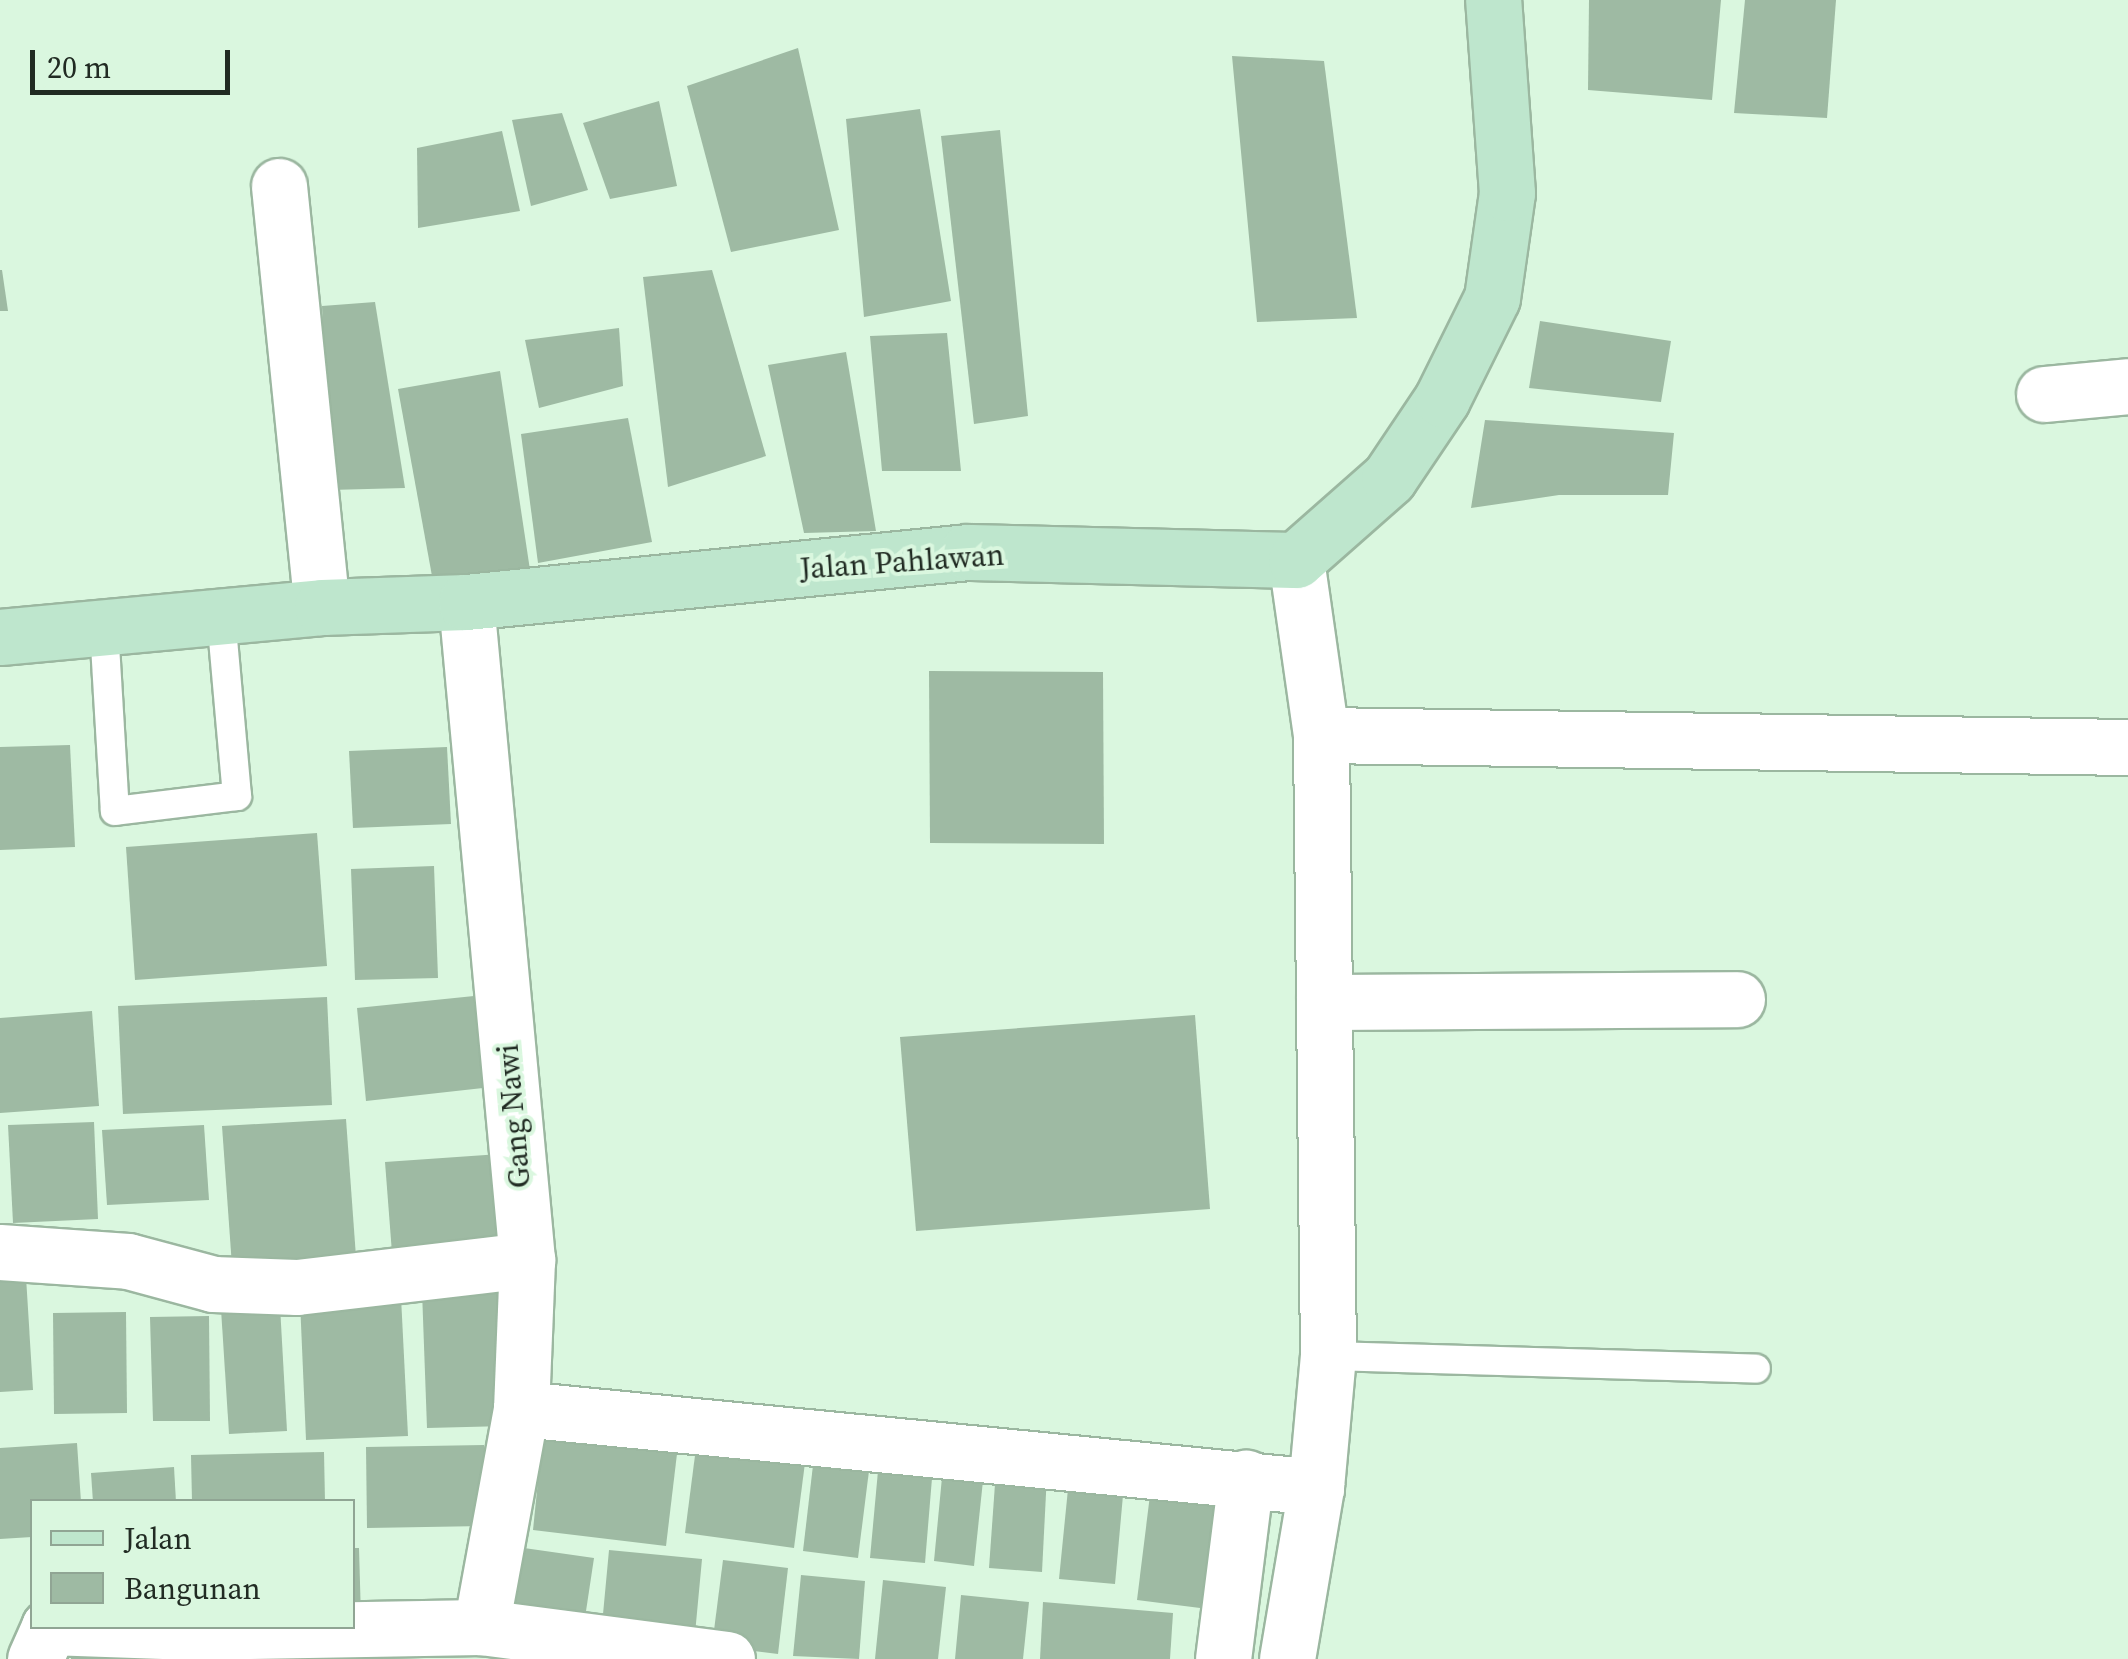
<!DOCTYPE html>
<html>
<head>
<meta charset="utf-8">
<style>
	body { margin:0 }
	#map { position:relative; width:2128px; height:1659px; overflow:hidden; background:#daf7df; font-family:"Source Serif 4",serif }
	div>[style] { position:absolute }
	.building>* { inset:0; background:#9ebaa3 }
	.roads { filter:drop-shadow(2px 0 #9bb7a0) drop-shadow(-2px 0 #9bb7a0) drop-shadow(0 2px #9bb7a0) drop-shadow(0 -2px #9bb7a0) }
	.lane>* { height:28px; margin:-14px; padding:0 14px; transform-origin:14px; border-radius:14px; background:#fff }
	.street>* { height:55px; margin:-27.5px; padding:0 27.5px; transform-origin:27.5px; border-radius:27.5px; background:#fff }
	.secondary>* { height:55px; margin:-27.5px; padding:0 27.5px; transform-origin:27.5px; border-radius:27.5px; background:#bee6cd }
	span { translate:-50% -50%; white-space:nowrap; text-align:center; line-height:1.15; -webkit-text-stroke:8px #daf7df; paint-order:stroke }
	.street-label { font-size:30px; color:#212b23 }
	.legend { position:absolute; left:30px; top:1499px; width:325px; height:130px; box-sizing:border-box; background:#daf7df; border:2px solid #90a594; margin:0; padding:12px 18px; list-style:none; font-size:30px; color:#212b23 }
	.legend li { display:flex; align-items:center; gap:20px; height:50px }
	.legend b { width:50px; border:2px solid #90a594 }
	.scale { position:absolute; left:30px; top:50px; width:200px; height:45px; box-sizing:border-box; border:5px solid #212b23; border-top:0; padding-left:12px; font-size:30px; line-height:35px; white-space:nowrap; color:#212b23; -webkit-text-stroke:8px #daf7df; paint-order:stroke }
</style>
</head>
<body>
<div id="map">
	<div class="building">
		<i style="clip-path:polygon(1589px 0,1721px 0,1712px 100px,1588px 90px)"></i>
		<i style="clip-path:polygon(1745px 0,1836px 0,1827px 118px,1734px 113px)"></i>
		<i style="clip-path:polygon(798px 48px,839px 230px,731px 252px,687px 86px)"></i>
		<i style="clip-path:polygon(1232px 56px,1324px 61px,1357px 318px,1257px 322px)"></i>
		<i style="clip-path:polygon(659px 101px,677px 186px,610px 199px,583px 123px)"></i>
		<i style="clip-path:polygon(920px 109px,951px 301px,864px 317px,846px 119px)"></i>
		<i style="clip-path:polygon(562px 113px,588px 190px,531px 206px,512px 120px)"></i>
		<i style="clip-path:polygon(1000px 130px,1028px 416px,974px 424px,941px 136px)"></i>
		<i style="clip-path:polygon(502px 131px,520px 211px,418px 228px,417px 148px)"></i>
		<i style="clip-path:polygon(0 270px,2px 270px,8px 311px,0 311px)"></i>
		<i style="clip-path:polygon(712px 270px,766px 456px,668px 487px,643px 277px)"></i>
		<i style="clip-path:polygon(375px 302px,405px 488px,330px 490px,322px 306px)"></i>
		<i style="clip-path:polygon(1540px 321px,1671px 341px,1661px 402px,1529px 388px)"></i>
		<i style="clip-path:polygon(619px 328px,623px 386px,539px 408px,525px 340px)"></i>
		<i style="clip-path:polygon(947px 333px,961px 471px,882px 471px,870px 336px)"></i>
		<i style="clip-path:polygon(846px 352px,876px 531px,804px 533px,768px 365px)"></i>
		<i style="clip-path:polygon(500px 371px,530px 570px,432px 576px,398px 389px)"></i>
		<i style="clip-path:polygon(628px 418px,652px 542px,538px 563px,521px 434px)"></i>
		<i style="clip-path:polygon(1485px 420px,1674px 433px,1668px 495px,1559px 495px,1471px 508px)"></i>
		<i style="clip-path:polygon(929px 671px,1103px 672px,1104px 844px,930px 843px)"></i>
		<i style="clip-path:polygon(70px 745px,75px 847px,0 850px,0 747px)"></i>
		<i style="clip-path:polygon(447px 747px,451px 824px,353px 828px,349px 751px)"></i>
		<i style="clip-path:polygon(317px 833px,327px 966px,135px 980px,126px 847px)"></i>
		<i style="clip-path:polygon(434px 866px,438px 978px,355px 980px,351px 869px)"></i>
		<i style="clip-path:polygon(474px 996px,483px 1088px,366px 1101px,357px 1008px)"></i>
		<i style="clip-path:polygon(327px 997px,332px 1105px,123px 1114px,118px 1006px)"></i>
		<i style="clip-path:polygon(92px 1011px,99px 1106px,0 1113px,0 1018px)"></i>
		<i style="clip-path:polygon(1195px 1015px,1210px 1209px,916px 1231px,900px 1037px)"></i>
		<i style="clip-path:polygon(346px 1119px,356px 1257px,232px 1266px,222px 1126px)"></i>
		<i style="clip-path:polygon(94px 1122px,98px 1219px,13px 1223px,8px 1125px)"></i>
		<i style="clip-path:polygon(204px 1125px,209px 1200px,107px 1205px,102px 1130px)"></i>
		<i style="clip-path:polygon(500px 1154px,507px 1244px,392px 1253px,385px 1162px)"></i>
		<i style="clip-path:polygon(26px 1277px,33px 1390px,0 1392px,0 1279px)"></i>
		<i style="clip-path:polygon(501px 1289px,506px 1426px,427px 1428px,422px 1291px)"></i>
		<i style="clip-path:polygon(401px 1297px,408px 1436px,306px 1440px,300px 1301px)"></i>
		<i style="clip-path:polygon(280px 1306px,287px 1431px,229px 1434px,221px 1309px)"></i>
		<i style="clip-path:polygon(126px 1312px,127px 1413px,54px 1414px,53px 1313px)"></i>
		<i style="clip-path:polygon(209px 1316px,210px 1421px,153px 1421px,150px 1317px)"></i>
		<i style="clip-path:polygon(544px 1422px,679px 1437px,666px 1546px,533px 1530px)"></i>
		<i style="clip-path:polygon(697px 1440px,806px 1455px,794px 1548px,685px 1533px)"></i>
		<i style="clip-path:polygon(77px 1443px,81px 1502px,32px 1502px,32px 1537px,0 1539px,0 1448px)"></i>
		<i style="clip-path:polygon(484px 1445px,484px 1526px,367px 1528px,366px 1447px)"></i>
		<i style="clip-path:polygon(815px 1448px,871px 1455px,858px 1558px,803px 1551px)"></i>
		<i style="clip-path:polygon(324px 1452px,325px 1502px,192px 1502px,191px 1455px)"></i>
		<i style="clip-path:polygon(879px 1460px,933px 1466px,925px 1563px,870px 1558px)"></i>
		<i style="clip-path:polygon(174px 1467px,176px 1502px,93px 1502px,91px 1473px)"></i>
		<i style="clip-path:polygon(943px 1467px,984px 1471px,974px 1566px,934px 1561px)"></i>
		<i style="clip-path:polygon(996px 1470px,1047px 1474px,1042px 1572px,989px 1568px)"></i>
		<i style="clip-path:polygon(1069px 1479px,1124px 1484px,1115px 1584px,1059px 1579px)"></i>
		<i style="clip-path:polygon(1151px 1487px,1221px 1496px,1208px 1609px,1137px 1600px)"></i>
		<i style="clip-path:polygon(352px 1548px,359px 1548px,361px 1618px,352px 1618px)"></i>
		<i style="clip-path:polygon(524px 1548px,594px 1558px,583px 1631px,513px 1620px)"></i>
		<i style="clip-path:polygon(609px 1550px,702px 1559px,695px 1634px,602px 1625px)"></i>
		<i style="clip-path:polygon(723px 1560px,788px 1568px,778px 1654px,712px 1646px)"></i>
		<i style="clip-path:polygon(801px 1575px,865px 1581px,859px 1659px,793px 1656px)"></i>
		<i style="clip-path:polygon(883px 1580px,946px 1587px,938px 1659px,875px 1659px)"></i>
		<i style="clip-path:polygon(961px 1595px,1029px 1602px,1023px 1659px,955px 1659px)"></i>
		<i style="clip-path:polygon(1043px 1602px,1173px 1613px,1170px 1659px,1040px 1659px)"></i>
		<i style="clip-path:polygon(160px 1652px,160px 1659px,71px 1659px,71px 1654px)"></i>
	</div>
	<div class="roads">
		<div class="lane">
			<i style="left:104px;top:628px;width:183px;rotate:86.6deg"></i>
			<i style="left:115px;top:811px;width:123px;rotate:-7deg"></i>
			<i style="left:237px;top:796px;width:180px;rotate:-95.1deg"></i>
			<i style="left:1328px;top:1356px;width:428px;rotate:1.7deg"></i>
		</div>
		<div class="street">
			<i style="left:279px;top:186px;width:423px;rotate:84.2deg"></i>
			<i style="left:2044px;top:394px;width:84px;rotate:-5.4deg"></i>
			<i style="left:466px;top:602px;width:661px;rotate:84.7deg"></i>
			<i style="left:527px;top:1260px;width:149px;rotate:92.3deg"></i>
			<i style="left:521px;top:1409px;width:222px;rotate:100.4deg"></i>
			<i style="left:1321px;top:735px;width:807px;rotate:0.85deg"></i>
			<i style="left:1324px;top:1002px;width:413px;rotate:-0.4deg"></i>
			<i style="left:0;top:1252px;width:128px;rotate:4deg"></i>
			<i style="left:128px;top:1261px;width:88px;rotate:15.1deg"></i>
			<i style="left:213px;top:1284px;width:84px;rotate:2deg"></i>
			<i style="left:297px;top:1287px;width:232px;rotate:-6.7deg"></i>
			<i style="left:521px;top:1409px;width:799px;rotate:5.6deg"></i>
			<i style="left:35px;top:1659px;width:35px;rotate:-66deg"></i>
			<i style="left:49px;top:1627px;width:143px;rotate:2deg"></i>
			<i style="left:192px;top:1632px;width:289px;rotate:-1deg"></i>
			<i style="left:481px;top:1627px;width:248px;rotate:7.4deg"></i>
			<i style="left:1223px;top:1659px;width:183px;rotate:-82.8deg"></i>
			<i style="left:1287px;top:1659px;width:174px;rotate:-80.4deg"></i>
			<i style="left:1316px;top:1487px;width:132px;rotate:-84.8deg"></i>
			<i style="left:1328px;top:1356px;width:621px;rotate:-90.65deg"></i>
			<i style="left:1321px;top:735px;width:177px;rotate:-98.1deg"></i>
		</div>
		<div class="secondary">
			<i style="left:0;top:637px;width:323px;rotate:-5.3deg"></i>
			<i style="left:322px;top:607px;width:144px;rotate:-2deg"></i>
			<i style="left:466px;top:602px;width:504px;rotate:-5.69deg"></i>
			<i style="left:968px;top:552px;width:328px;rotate:1.4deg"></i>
			<i style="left:1296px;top:560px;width:124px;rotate:-41.4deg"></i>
			<i style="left:1389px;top:478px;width:95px;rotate:-56.1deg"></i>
			<i style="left:1442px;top:399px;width:113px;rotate:-63.7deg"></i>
			<i style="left:1492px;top:298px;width:106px;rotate:-81.9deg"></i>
			<i style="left:1507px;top:193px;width:194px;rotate:-94.1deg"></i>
		</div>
	</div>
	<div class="street-label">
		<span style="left:902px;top:562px;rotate:-4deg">Jalan Pahlawan</span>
		<span style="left:514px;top:1116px;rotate:-95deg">Gang Nawi</span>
	</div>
	<ul class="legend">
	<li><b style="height:12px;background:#bee6cd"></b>Jalan</li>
	<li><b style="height:28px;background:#9ebaa3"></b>Bangunan</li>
	</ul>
	<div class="scale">20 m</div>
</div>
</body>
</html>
